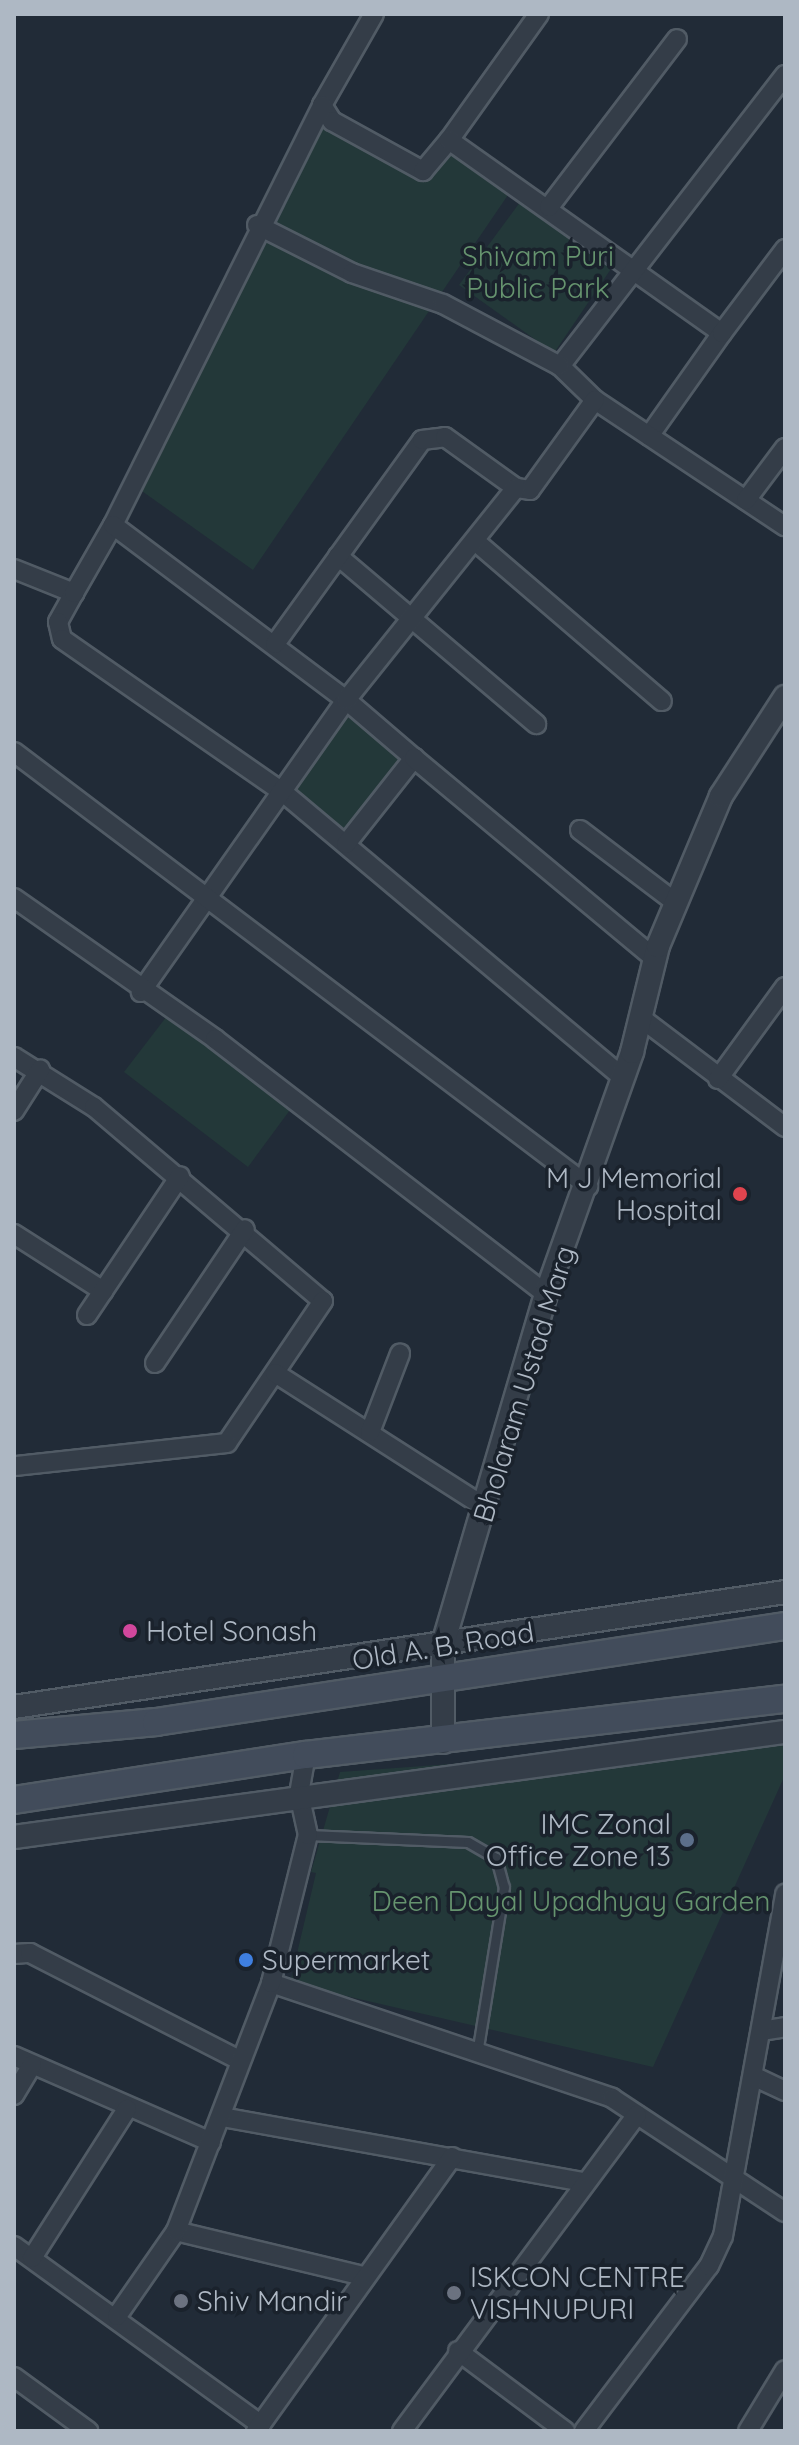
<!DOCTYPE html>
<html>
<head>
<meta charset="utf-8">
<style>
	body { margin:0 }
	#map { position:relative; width:799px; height:2445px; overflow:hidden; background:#212b37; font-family:Quicksand,sans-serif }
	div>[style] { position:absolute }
	.green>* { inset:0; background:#233839 }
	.roads { filter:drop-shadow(2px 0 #515b65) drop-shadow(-2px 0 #515b65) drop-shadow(0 2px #515b65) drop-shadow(0 -2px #515b65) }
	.service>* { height:9px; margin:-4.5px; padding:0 4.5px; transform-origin:4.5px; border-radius:4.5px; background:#343d48 }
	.minor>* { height:18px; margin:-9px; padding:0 9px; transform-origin:9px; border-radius:9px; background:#343d48 }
	.tertiary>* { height:22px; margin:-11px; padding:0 11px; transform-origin:11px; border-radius:11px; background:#343d48 }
	.secondary>* { height:26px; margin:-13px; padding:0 13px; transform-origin:13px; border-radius:13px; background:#424c5b }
	.dots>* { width:22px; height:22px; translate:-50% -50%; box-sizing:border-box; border:4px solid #1a222c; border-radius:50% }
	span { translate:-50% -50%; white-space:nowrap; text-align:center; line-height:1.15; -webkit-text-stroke:7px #1a222c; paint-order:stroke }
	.park-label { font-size:28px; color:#66946f }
	.poi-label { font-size:28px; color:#aeb8c4 }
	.right { translate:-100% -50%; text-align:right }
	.left { translate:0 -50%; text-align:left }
	.street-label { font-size:28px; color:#aeb8c4 }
	.frame { position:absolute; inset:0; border:16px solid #aeb8c4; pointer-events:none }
</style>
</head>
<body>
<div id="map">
	<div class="green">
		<i style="clip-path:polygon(320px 121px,418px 179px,456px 151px,514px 186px,253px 570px,139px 489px)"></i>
		<i style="clip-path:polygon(526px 194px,617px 260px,554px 353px,459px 285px)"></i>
		<i style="clip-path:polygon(346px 716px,401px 755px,344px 835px,289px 795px)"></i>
		<i style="clip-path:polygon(167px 1016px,290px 1110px,248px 1167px,124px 1072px)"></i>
		<i style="clip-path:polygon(785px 1740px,785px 1775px,653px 2067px,290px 1983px,316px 1873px,311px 1872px,340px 1772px)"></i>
	</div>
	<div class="roads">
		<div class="service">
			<i style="left:308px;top:1835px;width:160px;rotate:2.5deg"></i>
			<i style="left:468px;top:1842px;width:32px;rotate:30deg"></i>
			<i style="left:496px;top:1858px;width:30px;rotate:75deg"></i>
			<i style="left:504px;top:1887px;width:169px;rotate:99.2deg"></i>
		</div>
		<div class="minor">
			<i style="left:374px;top:14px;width:105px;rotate:119.7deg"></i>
			<i style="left:322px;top:105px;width:19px;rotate:58deg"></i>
			<i style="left:332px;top:121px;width:104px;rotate:28.8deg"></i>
			<i style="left:423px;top:171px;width:40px;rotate:-50deg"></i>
			<i style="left:539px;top:14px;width:155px;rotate:125.5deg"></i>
			<i style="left:449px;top:140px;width:334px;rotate:35.3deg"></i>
			<i style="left:722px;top:333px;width:126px;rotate:125.3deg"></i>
			<i style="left:785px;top:75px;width:368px;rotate:127.7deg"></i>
			<i style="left:560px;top:366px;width:49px;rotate:44.2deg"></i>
			<i style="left:595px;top:400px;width:228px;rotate:33.6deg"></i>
			<i style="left:549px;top:207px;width:211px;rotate:-52.7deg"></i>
			<i style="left:257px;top:225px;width:106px;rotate:26.8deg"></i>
			<i style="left:352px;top:273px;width:96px;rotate:18.8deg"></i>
			<i style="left:443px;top:304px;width:132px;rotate:27.9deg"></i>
			<i style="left:722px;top:333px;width:105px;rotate:-53.1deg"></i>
			<i style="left:746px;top:500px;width:65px;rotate:-53.1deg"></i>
			<i style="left:113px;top:525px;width:469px;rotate:-63.5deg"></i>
			<i style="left:475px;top:541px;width:246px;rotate:40.6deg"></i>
			<i style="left:338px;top:556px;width:260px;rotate:40.3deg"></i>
			<i style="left:14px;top:569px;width:65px;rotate:21.8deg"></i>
			<i style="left:74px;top:593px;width:33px;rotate:119deg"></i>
			<i style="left:58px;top:622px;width:17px;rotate:77deg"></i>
			<i style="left:62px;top:639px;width:272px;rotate:34.8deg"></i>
			<i style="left:285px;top:794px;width:441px;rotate:40deg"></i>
			<i style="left:74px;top:593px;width:78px;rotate:-60.2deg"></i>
			<i style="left:113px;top:525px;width:291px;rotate:36.9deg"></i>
			<i style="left:346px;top:700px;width:357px;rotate:125.1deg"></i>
			<i style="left:275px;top:644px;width:251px;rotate:-54.2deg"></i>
			<i style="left:422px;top:440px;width:23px;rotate:-7deg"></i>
			<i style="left:445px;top:437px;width:87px;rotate:35.7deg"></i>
			<i style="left:516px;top:488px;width:14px;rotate:8deg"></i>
			<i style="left:530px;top:490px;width:111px;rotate:-54.2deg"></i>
			<i style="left:14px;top:752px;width:720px;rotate:37.09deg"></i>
			<i style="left:414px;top:758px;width:89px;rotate:-139.5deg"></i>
			<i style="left:346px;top:700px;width:272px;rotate:-51.3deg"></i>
			<i style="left:580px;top:830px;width:121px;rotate:37.2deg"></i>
			<i style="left:346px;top:844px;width:110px;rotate:-51.7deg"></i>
			<i style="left:414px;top:758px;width:314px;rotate:39.8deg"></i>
			<i style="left:14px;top:898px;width:246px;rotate:35deg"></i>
			<i style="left:215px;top:1039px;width:418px;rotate:37.6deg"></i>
			<i style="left:641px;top:1018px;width:181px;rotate:37.1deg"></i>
			<i style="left:14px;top:1057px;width:94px;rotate:32deg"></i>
			<i style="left:94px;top:1107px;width:300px;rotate:40.3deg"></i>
			<i style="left:323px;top:1301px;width:171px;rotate:124.1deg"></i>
			<i style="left:227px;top:1443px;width:214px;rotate:173.8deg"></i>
			<i style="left:718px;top:1079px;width:114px;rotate:-53.9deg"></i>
			<i style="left:14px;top:1111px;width:49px;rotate:-57.6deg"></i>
			<i style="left:14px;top:1234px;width:106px;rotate:32.6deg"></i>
			<i style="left:87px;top:1315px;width:167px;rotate:-56.2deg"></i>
			<i style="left:155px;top:1363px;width:161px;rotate:-56.1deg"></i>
			<i style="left:275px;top:1373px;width:250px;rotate:32.6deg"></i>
			<i style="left:370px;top:1432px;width:84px;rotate:-69deg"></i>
			<i style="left:14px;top:1954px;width:16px;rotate:-4deg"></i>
			<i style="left:30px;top:1953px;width:235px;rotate:27.1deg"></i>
			<i style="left:271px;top:1983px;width:360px;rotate:18.6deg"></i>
			<i style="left:612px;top:2098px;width:207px;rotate:33.4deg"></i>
			<i style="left:761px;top:2031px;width:24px;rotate:-9deg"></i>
			<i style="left:14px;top:2056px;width:215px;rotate:23.6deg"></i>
			<i style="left:753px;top:2076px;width:35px;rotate:25deg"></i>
			<i style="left:14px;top:2095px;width:35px;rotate:-59deg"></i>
			<i style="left:222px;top:2117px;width:367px;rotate:10.2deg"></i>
			<i style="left:176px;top:2231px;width:192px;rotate:13.5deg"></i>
			<i style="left:14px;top:2246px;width:305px;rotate:35.9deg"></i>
			<i style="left:32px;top:2258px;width:177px;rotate:-57.5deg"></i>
			<i style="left:117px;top:2316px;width:103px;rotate:-55.2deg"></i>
			<i style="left:176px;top:2231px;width:266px;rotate:-69deg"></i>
			<i style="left:271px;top:1983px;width:153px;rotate:-76deg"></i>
			<i style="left:308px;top:1835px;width:42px;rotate:-102.4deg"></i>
			<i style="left:299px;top:1794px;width:40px;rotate:-80deg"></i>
			<i style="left:458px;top:2351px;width:134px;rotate:36.8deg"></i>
			<i style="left:14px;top:2377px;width:92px;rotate:36.1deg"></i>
			<i style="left:256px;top:2431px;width:337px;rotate:-54.4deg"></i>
			<i style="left:402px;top:2431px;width:394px;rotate:-53.4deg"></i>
			<i style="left:584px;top:2431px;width:207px;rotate:-52.9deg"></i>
			<i style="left:709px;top:2266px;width:33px;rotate:-65deg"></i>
			<i style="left:723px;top:2236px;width:348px;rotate:-79.7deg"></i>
			<i style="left:748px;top:2431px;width:71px;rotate:-58.8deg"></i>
		</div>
		<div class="tertiary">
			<i style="left:14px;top:1707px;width:780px;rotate:-8.48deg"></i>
			<i style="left:443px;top:1742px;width:98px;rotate:-90deg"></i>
			<i style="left:443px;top:1644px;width:365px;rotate:-73.6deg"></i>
			<i style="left:546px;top:1294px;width:257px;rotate:-70.4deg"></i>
			<i style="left:632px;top:1052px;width:109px;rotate:-76.2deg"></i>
			<i style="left:658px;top:946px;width:163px;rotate:-67.2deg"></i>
			<i style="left:721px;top:796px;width:118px;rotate:-57.1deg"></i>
			<i style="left:14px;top:1837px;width:778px;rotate:-7.76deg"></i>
		</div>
		<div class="secondary">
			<i style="left:14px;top:1735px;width:143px;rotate:-5.2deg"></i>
			<i style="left:156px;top:1722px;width:636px;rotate:-8.68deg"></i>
			<i style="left:14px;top:1800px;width:295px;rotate:-8.8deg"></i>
			<i style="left:306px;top:1755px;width:482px;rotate:-6.7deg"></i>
		</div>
	</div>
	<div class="dots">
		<i style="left:740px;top:1194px;background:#e0444e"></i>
		<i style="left:130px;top:1631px;background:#d1479c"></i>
		<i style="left:687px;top:1840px;background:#5c6f8a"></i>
		<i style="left:246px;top:1960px;background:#3f7fe0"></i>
		<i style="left:454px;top:2293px;background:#6b7280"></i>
		<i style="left:181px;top:2301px;background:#6b7280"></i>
	</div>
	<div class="park-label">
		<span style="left:538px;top:272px">Shivam Puri<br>Public Park</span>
		<span style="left:571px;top:1901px">Deen Dayal Upadhyay Garden</span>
	</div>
	<div class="poi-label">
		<span class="right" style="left:722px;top:1194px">M J Memorial<br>Hospital</span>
		<span class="left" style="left:146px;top:1631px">Hotel Sonash</span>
		<span class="right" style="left:671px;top:1840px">IMC Zonal<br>Office Zone 13</span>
		<span class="left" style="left:262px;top:1960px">Supermarket</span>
		<span class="left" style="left:470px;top:2293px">ISKCON CENTRE<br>VISHNUPURI</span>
		<span class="left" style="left:197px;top:2301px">Shiv Mandir</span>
	</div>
	<div class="street-label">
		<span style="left:524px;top:1384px;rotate:-73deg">Bholaram Ustad Marg</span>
		<span style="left:443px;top:1646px;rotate:-9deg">Old A. B. Road</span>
	</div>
	<div class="frame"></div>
</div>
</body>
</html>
